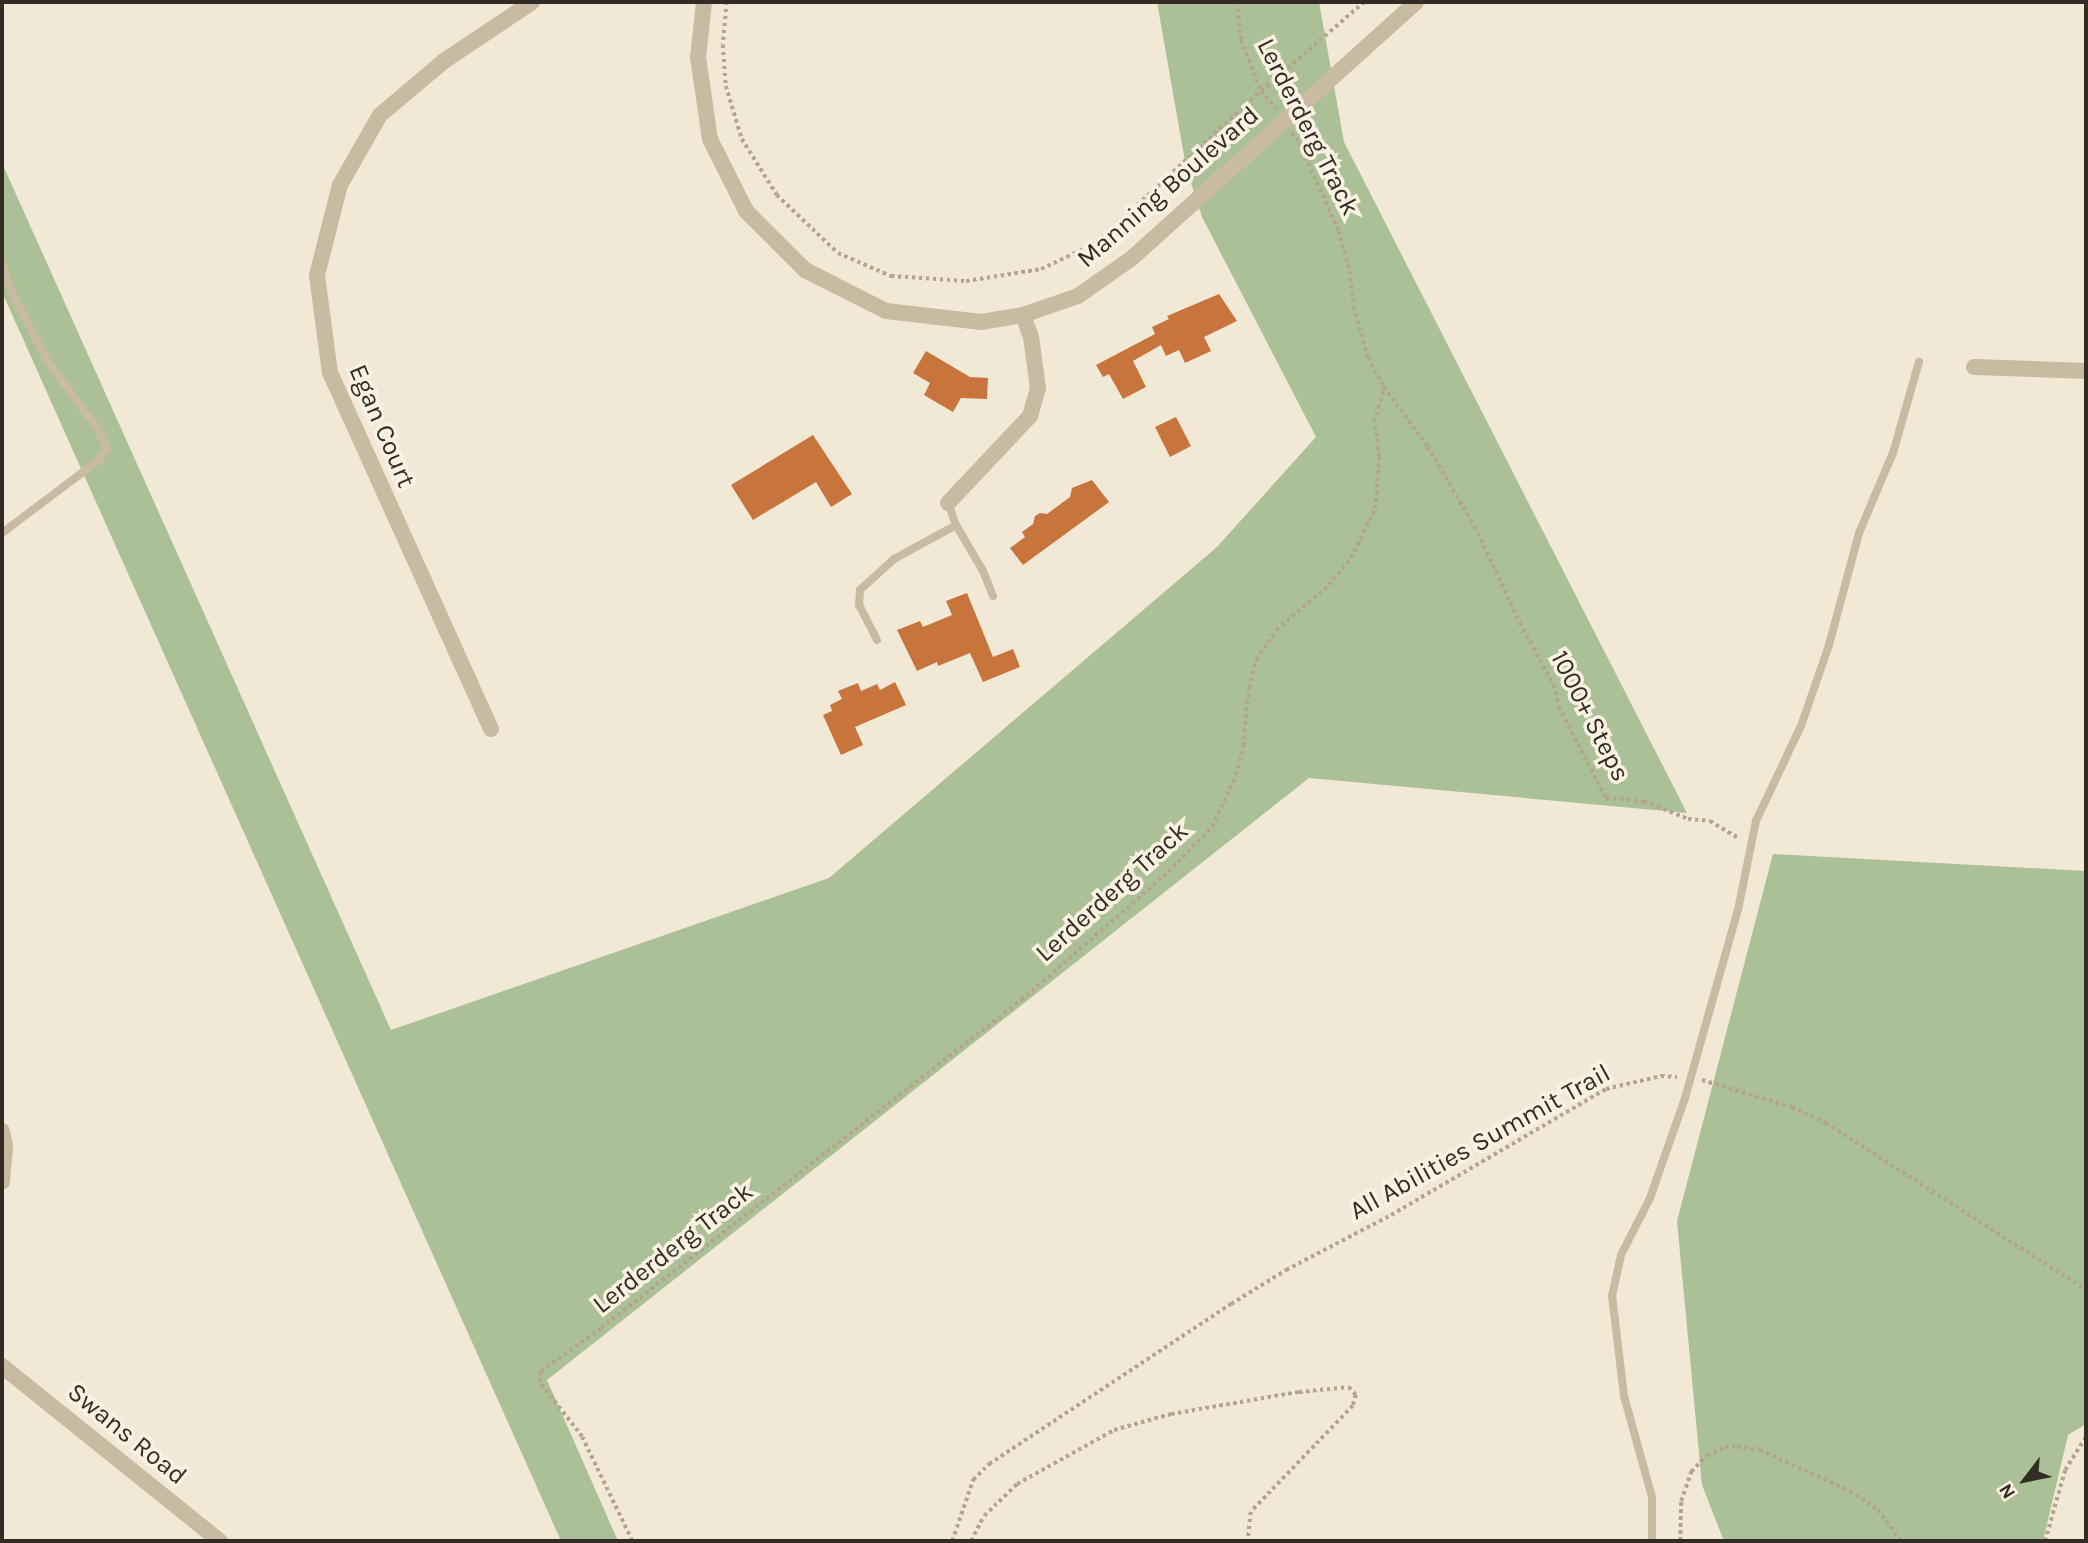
<!DOCTYPE html>
<html>
<head>
<meta charset="utf-8">
<style>
	body { margin:0 }
	#map { position:relative; width:2088px; height:1543px; overflow:hidden; background:#f1e9d6; font-family:Karla,sans-serif }
	div>[style] { position:absolute }
	.green>* { inset:0; background:#abc096 }
	.building>* { inset:0; background:#c8753d }
	.path>* { height:3.5px; margin-top:-1.75px; transform-origin:0; background:repeating-linear-gradient(90deg,#b4a48d 0 3.5px,transparent 0 7px) }
	.service>* { height:8px; margin:-4px; padding:0 4px; transform-origin:4px; border-radius:4px; background:#c9baa2 }
	.minor>* { height:16px; margin:-8px; padding:0 8px; transform-origin:8px; border-radius:8px; background:#c9baa2 }
	span { translate:-50% -50%; white-space:nowrap; text-align:center; line-height:1.15; -webkit-text-stroke:7px #f9f2e2; paint-order:stroke }
	.street-label { font-size:26px; color:#332c25 }
	.frame { position:absolute; inset:0; border:4px solid #332c25; pointer-events:none }
	.north { position:absolute; left:1990px; top:1445px; width:70px; height:70px; -webkit-text-stroke:5px #f9f2e2; paint-order:stroke; rotate:238deg; font-size:19px; font-weight:700; line-height:28px; text-align:center; color:#332c25 }
	.north::after { content:''; display:block; margin:auto; width:24px; height:32px; background:#332c25; clip-path:polygon(50% 0,100% 100%,50% 72%,0 100%) }
</style>
</head>
<body>
<div id="map">
	<div class="green">
		<i style="clip-path:polygon(1157px 2px,1319px 2px,1344px 142px,1687px 813px,1309px 778px,547px 1380px,618px 1541px,561px 1541px,2px 292px,2px 163px,391px 1030px,829px 878px,1217px 547px,1316px 437px,1202px 217px,1186px 167px)"></i>
		<i style="clip-path:polygon(1773px 854px,2086px 871px,2086px 1424px,2068px 1435px,2043px 1541px,1724px 1541px,1702px 1485px,1677px 1221px)"></i>
	</div>
	<div class="building">
		<i style="clip-path:polygon(1219px 294px,1237px 321px,1204px 337px,1211px 351px,1185px 363px,1179px 350px,1166px 356px,1161px 345px,1133px 361px,1146px 387px,1123px 399px,1109px 374px,1103px 377px,1096px 365px,1155px 334px,1152px 327px,1169px 319px,1167px 316px)"></i>
		<i style="clip-path:polygon(926px 351px,970px 377px,988px 378px,987px 399px,961px 398px,953px 412px,924px 395px,930px 383px,913px 373px)"></i>
		<i style="clip-path:polygon(1176px 417px,1191px 446px,1170px 457px,1155px 427px)"></i>
		<i style="clip-path:polygon(813px 435px,852px 494px,831px 507px,816px 482px,753px 520px,731px 485px)"></i>
		<i style="clip-path:polygon(1092px 480px,1109px 502px,1023px 565px,1010px 548px,1025px 537px,1022px 532px,1033px 524px,1035px 516px,1040px 513px,1047px 514px,1070px 497px,1072px 488px)"></i>
		<i style="clip-path:polygon(967px 593px,993px 657px,1013px 649px,1020px 667px,983px 682px,970px 653px,938px 666px,937px 662px,917px 671px,897px 630px,920px 621px,923px 627px,952px 615px,946px 601px)"></i>
		<i style="clip-path:polygon(895px 682px,906px 705px,855px 727px,863px 745px,841px 755px,823px 715px,832px 711px,830px 705px,842px 699px,838px 691px,858px 683px,861px 691px,877px 684px,880px 690px)"></i>
	</div>
	<div class="path">
		<i style="left:727px;top:2px;width:43px;rotate:95.3deg"></i>
		<i style="left:723px;top:45px;width:41px;rotate:85.8deg"></i>
		<i style="left:726px;top:86px;width:55px;rotate:73.2deg"></i>
		<i style="left:742px;top:139px;width:66px;rotate:58deg"></i>
		<i style="left:777px;top:195px;width:84px;rotate:43.6deg"></i>
		<i style="left:838px;top:253px;width:58px;rotate:23.5deg"></i>
		<i style="left:891px;top:276px;width:75px;rotate:3.8deg"></i>
		<i style="left:966px;top:281px;width:76px;rotate:-9.1deg"></i>
		<i style="left:1041px;top:269px;width:61px;rotate:-25.3deg"></i>
		<i style="left:1096px;top:243px;width:224px;rotate:-42.7deg"></i>
		<i style="left:1261px;top:91px;width:136px;rotate:-40.8deg"></i>
		<i style="left:1237px;top:2px;width:38px;rotate:84deg"></i>
		<i style="left:1241px;top:40px;width:55px;rotate:68.6deg"></i>
		<i style="left:1261px;top:91px;width:23px;rotate:50deg"></i>
		<i style="left:1292px;top:133px;width:14px;rotate:54deg"></i>
		<i style="left:1300px;top:144px;width:95px;rotate:65.9deg"></i>
		<i style="left:1339px;top:231px;width:41px;rotate:74.6deg"></i>
		<i style="left:1350px;top:271px;width:36px;rotate:84deg"></i>
		<i style="left:1354px;top:307px;width:53px;rotate:74.6deg"></i>
		<i style="left:1368px;top:358px;width:33px;rotate:61deg"></i>
		<i style="left:1384px;top:387px;width:74px;rotate:53.7deg"></i>
		<i style="left:1428px;top:447px;width:93px;rotate:59.6deg"></i>
		<i style="left:1475px;top:527px;width:106px;rotate:64.9deg"></i>
		<i style="left:1520px;top:623px;width:71px;rotate:61.3deg"></i>
		<i style="left:1554px;top:685px;width:23px;rotate:77deg"></i>
		<i style="left:1559px;top:707px;width:102px;rotate:62.7deg"></i>
		<i style="left:1606px;top:798px;width:38px;rotate:5deg"></i>
		<i style="left:1644px;top:801px;width:48px;rotate:22.2deg"></i>
		<i style="left:1688px;top:819px;width:22px;rotate:5deg"></i>
		<i style="left:1710px;top:821px;width:35px;rotate:31deg"></i>
		<i style="left:1702px;top:1080px;width:94px;rotate:16.7deg"></i>
		<i style="left:1792px;top:1107px;width:38px;rotate:25deg"></i>
		<i style="left:1826px;top:1123px;width:309px;rotate:32.7deg"></i>
		<i style="left:632px;top:1541px;width:115px;rotate:-115.7deg"></i>
		<i style="left:582px;top:1437px;width:70px;rotate:-128deg"></i>
		<i style="left:539px;top:1382px;width:11px;rotate:-80deg"></i>
		<i style="left:541px;top:1371px;width:74px;rotate:-35.6deg"></i>
		<i style="left:601px;top:1328px;width:533px;rotate:-37.99deg"></i>
		<i style="left:1021px;top:1000px;width:195px;rotate:-41deg"></i>
		<i style="left:1168px;top:872px;width:63px;rotate:-45.6deg"></i>
		<i style="left:1212px;top:827px;width:57px;rotate:-65.2deg"></i>
		<i style="left:1236px;top:775px;width:30px;rotate:-76deg"></i>
		<i style="left:1243px;top:746px;width:58px;rotate:-84.1deg"></i>
		<i style="left:1249px;top:688px;width:29px;rotate:-76deg"></i>
		<i style="left:1256px;top:660px;width:36px;rotate:-56deg"></i>
		<i style="left:1276px;top:630px;width:70px;rotate:-40.3deg"></i>
		<i style="left:1329px;top:585px;width:35px;rotate:-51deg"></i>
		<i style="left:1351px;top:558px;width:55px;rotate:-63.9deg"></i>
		<i style="left:1375px;top:509px;width:52px;rotate:-85.6deg"></i>
		<i style="left:1379px;top:457px;width:35px;rotate:-98deg"></i>
		<i style="left:1374px;top:422px;width:36px;rotate:-74deg"></i>
		<i style="left:952px;top:1541px;width:65px;rotate:-71deg"></i>
		<i style="left:973px;top:1480px;width:23px;rotate:-45deg"></i>
		<i style="left:989px;top:1464px;width:290px;rotate:-33.5deg"></i>
		<i style="left:1231px;top:1304px;width:65px;rotate:-31.7deg"></i>
		<i style="left:1286px;top:1270px;width:119px;rotate:-27.6deg"></i>
		<i style="left:1391px;top:1215px;width:249px;rotate:-30.4deg"></i>
		<i style="left:1606px;top:1089px;width:57px;rotate:-13.3deg"></i>
		<i style="left:1661px;top:1076px;width:16px;rotate:4deg"></i>
		<i style="left:971px;top:1541px;width:28px;rotate:-63deg"></i>
		<i style="left:984px;top:1516px;width:46px;rotate:-44.1deg"></i>
		<i style="left:1017px;top:1484px;width:111px;rotate:-29.1deg"></i>
		<i style="left:1114px;top:1430px;width:59px;rotate:-15.7deg"></i>
		<i style="left:1171px;top:1414px;width:130px;rotate:-9.8deg"></i>
		<i style="left:1299px;top:1392px;width:50px;rotate:-5.7deg"></i>
		<i style="left:1349px;top:1387px;width:11px;rotate:49deg"></i>
		<i style="left:1356px;top:1395px;width:11px;rotate:105deg"></i>
		<i style="left:1353px;top:1406px;width:147px;rotate:133.9deg"></i>
		<i style="left:1251px;top:1512px;width:29px;rotate:96deg"></i>
		<i style="left:1680px;top:1541px;width:40px;rotate:-88.6deg"></i>
		<i style="left:1681px;top:1501px;width:31px;rotate:-71deg"></i>
		<i style="left:1691px;top:1472px;width:23px;rotate:-47deg"></i>
		<i style="left:1707px;top:1455px;width:20px;rotate:-24deg"></i>
		<i style="left:1725px;top:1447px;width:12px"></i>
		<i style="left:1737px;top:1447px;width:23px;rotate:7deg"></i>
		<i style="left:1760px;top:1450px;width:99px;rotate:24.5deg"></i>
		<i style="left:1850px;top:1491px;width:34px;rotate:34deg"></i>
		<i style="left:1878px;top:1510px;width:39px;rotate:53deg"></i>
		<i style="left:2045px;top:1541px;width:74px;rotate:-74.3deg"></i>
		<i style="left:2065px;top:1470px;width:40px;rotate:-58deg"></i>
	</div>
	<div class="service">
		<i style="left:2px;top:264px;width:31px;rotate:71deg"></i>
		<i style="left:12px;top:293px;width:79px;rotate:62.1deg"></i>
		<i style="left:49px;top:363px;width:81px;rotate:53.6deg"></i>
		<i style="left:97px;top:428px;width:22px;rotate:63deg"></i>
		<i style="left:107px;top:448px;width:14px;rotate:124deg"></i>
		<i style="left:99px;top:460px;width:121px;rotate:143deg"></i>
		<i style="left:956px;top:525px;width:53px;rotate:59.6deg"></i>
		<i style="left:983px;top:571px;width:27px;rotate:68deg"></i>
		<i style="left:877px;top:640px;width:39px;rotate:-117deg"></i>
		<i style="left:859px;top:605px;width:15px;rotate:-86deg"></i>
		<i style="left:860px;top:590px;width:46px;rotate:-42.4deg"></i>
		<i style="left:894px;top:559px;width:71px;rotate:-28.7deg"></i>
		<i style="left:956px;top:525px;width:23px;rotate:-110deg"></i>
		<i style="left:1652px;top:1541px;width:44px;rotate:-90deg"></i>
		<i style="left:1652px;top:1497px;width:105px;rotate:-105.5deg"></i>
		<i style="left:1624px;top:1396px;width:101px;rotate:-96.8deg"></i>
		<i style="left:1612px;top:1296px;width:42px;rotate:-77.6deg"></i>
		<i style="left:1621px;top:1255px;width:64px;rotate:-63deg"></i>
		<i style="left:1650px;top:1198px;width:106px;rotate:-70.7deg"></i>
		<i style="left:1685px;top:1098px;width:195px;rotate:-74.3deg"></i>
		<i style="left:1738px;top:910px;width:91px;rotate:-78.6deg"></i>
		<i style="left:1756px;top:821px;width:105px;rotate:-64.7deg"></i>
		<i style="left:1801px;top:726px;width:86px;rotate:-70.9deg"></i>
		<i style="left:1829px;top:645px;width:116px;rotate:-75deg"></i>
		<i style="left:1859px;top:533px;width:87px;rotate:-67deg"></i>
		<i style="left:1893px;top:453px;width:95px;rotate:-74.1deg"></i>
	</div>
	<div class="minor">
		<i style="left:704px;top:2px;width:55px;rotate:96.2deg"></i>
		<i style="left:698px;top:57px;width:83px;rotate:81.7deg"></i>
		<i style="left:710px;top:139px;width:80px;rotate:63.4deg"></i>
		<i style="left:746px;top:211px;width:83px;rotate:45deg"></i>
		<i style="left:805px;top:270px;width:91px;rotate:26.8deg"></i>
		<i style="left:886px;top:311px;width:96px;rotate:6.6deg"></i>
		<i style="left:981px;top:322px;width:43px;rotate:-9.5deg"></i>
		<i style="left:1023px;top:315px;width:58px;rotate:-19.1deg"></i>
		<i style="left:1078px;top:296px;width:66px;rotate:-35.1deg"></i>
		<i style="left:1132px;top:258px;width:382px;rotate:-42deg"></i>
		<i style="left:1974px;top:367px;width:112px;rotate:2deg"></i>
		<i style="left:948px;top:503px;width:120px;rotate:-46.7deg"></i>
		<i style="left:1030px;top:416px;width:29px;rotate:-74deg"></i>
		<i style="left:1038px;top:388px;width:51px;rotate:-97.8deg"></i>
		<i style="left:1031px;top:337px;width:23px;rotate:-110deg"></i>
		<i style="left:491px;top:729px;width:391px;rotate:-114.3deg"></i>
		<i style="left:330px;top:373px;width:99px;rotate:-97.6deg"></i>
		<i style="left:317px;top:275px;width:93px;rotate:-75.7deg"></i>
		<i style="left:340px;top:185px;width:81px;rotate:-60.3deg"></i>
		<i style="left:380px;top:115px;width:84px;rotate:-40.2deg"></i>
		<i style="left:444px;top:61px;width:106px;rotate:-33.8deg"></i>
		<i style="left:2px;top:1131px;width:16px;rotate:79deg"></i>
		<i style="left:5px;top:1147px;width:35px;rotate:95deg"></i>
		<i style="left:2px;top:1366px;width:280px;rotate:38.8deg"></i>
	</div>
	<div class="street-label">
		<span style="left:1308px;top:127px;rotate:63deg">Lerderderg Track</span>
		<span style="left:1168px;top:187px;rotate:-41deg">Manning Boulevard</span>
		<span style="left:382px;top:426px;rotate:67deg">Egan Court</span>
		<span style="left:1590px;top:716px;rotate:63deg">1000+ Steps</span>
		<span style="left:1112px;top:892px;rotate:-42deg">Lerderderg Track</span>
		<span style="left:1480px;top:1142px;rotate:-29deg">All Abilities Summit Trail</span>
		<span style="left:673px;top:1248px;rotate:-38deg">Lerderderg Track</span>
		<span style="left:127px;top:1434px;rotate:39deg">Swans Road</span>
	</div>
	<div class="frame"></div>
	<div class="north">N</div>
</div>
</body>
</html>
